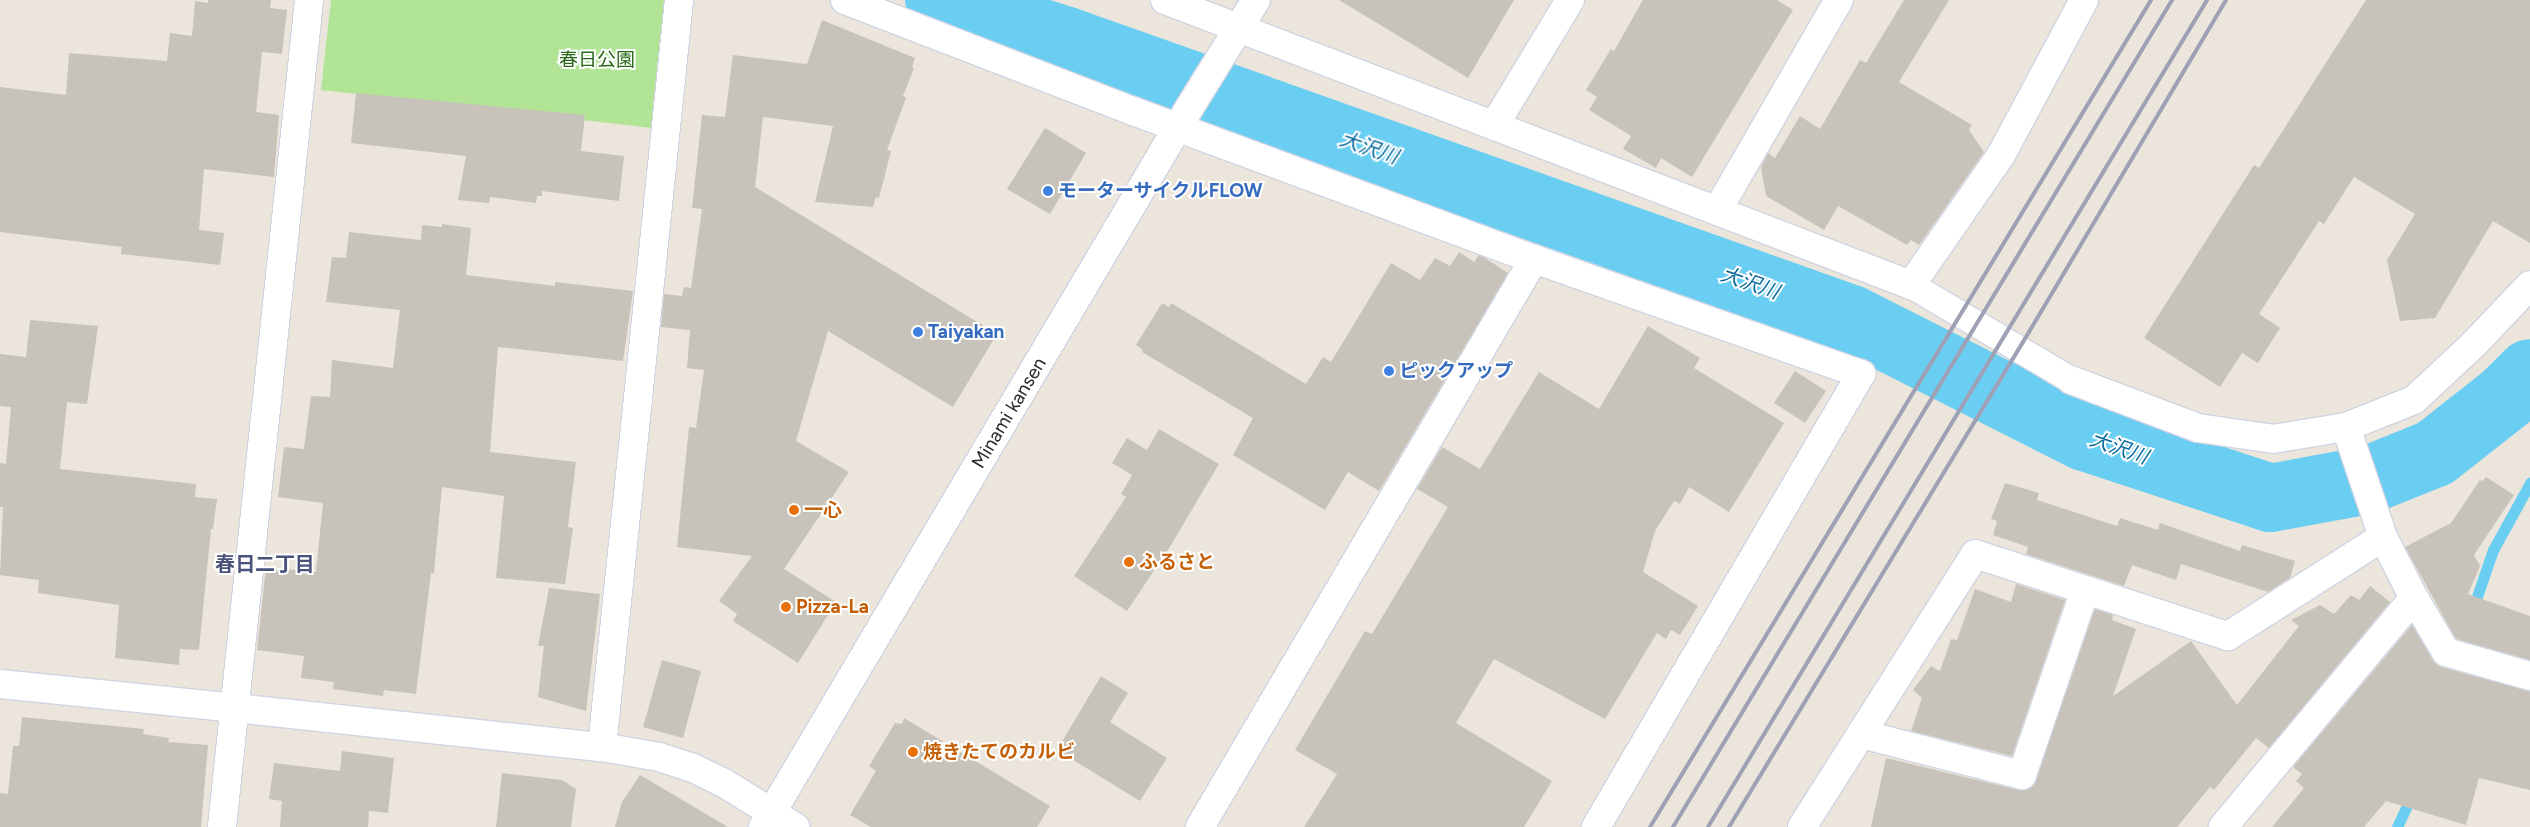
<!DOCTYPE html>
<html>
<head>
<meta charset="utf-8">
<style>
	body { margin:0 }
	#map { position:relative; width:2530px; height:827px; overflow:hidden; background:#ece5db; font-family:Figtree,"Noto Sans JP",sans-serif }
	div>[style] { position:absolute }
	.green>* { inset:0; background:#b1e595 }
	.stream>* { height:11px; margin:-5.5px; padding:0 5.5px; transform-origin:5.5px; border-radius:5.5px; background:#6acef2 }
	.river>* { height:68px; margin:-34px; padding:0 34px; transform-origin:34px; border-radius:34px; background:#6acef2 }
	.building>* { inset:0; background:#c7c3ba }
	.roads { filter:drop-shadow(1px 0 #d0d4e3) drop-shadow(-1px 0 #d0d4e3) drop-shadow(0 1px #d0d4e3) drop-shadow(0 -1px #d0d4e3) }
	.pedestrian>* { height:26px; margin:-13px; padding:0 13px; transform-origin:13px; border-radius:13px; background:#fff }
	.minor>* { height:28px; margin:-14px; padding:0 14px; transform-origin:14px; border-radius:14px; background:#fff }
	.tertiary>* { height:28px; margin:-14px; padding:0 14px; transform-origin:14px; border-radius:14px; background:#fff }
	.secondary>* { height:28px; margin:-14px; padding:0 14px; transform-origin:14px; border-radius:14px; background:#fff }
	.rail>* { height:4px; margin:-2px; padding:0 2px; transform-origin:2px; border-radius:2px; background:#9ea1b5 }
	.dots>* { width:14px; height:14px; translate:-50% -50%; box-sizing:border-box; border:2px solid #fff; border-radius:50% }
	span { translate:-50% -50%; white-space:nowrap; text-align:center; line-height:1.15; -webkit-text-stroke:4px #fff; paint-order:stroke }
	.park-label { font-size:19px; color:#296818 }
	.shop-label { font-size:19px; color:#366cbe; font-weight:700 }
	.left { translate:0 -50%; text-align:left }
	.street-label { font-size:19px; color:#2a2a2a }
	.food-label { font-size:19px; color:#c56008; font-weight:700 }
	.water-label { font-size:20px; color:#096b9e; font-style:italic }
	.neighbourhood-label { font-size:20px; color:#49527b; font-weight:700 }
</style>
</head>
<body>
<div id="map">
	<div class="green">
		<i style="clip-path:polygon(331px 0,667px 0,652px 128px,321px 90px)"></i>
	</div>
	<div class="stream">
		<i style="left:2472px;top:611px;width:65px;rotate:-71deg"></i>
		<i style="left:2493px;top:550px;width:77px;rotate:-61.1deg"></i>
		<i style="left:2397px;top:827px;width:35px;rotate:-65deg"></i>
	</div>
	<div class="river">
		<i style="left:939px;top:0;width:134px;rotate:17.8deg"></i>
		<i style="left:1067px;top:41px;width:832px;rotate:19.52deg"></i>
		<i style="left:1851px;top:319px;width:262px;rotate:26.8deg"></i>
		<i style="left:2085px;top:437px;width:195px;rotate:18.2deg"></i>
		<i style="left:2270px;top:498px;width:100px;rotate:-10.4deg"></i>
		<i style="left:2368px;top:480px;width:72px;rotate:-21.9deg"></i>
		<i style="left:2435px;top:453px;width:89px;rotate:-38.2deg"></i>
		<i style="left:2505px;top:398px;width:35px;rotate:-45deg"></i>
	</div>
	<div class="building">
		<i style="clip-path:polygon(208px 0,271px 0,270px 8px,287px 10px,282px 54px,262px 52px,256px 112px,279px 115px,274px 177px,204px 169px,199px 230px,224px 233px,220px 265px,121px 254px,122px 247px,0 232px,0 87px,66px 95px,69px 53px,167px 61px,170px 33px,192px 36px,195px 1px,208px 3px)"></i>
		<i style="clip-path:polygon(1339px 0,1514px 0,1468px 78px)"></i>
		<i style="clip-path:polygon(1643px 0,1777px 0,1793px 10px,1692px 177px,1661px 158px,1656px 168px,1623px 149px,1631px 136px,1589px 110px,1597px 97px,1586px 90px,1611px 49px,1614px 51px)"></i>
		<i style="clip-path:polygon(1904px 0,1949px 0,1899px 82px,1972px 125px,1969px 130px,1984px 152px,1919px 245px,1911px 240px,1907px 245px,1838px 206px,1824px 230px,1766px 196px,1761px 167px,1768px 153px,1775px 158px,1800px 116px,1820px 129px,1860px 60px,1866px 63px)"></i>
		<i style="clip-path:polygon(2366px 0,2530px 0,2530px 243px,2493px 221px,2435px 318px,2400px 321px,2387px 260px,2415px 214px,2354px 177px,2324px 224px,2319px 221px,2259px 314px,2280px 328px,2258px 363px,2242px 353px,2220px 387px,2144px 338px,2254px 165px,2259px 168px)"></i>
		<i style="clip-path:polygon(822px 20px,915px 58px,912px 67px,914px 68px,903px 96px,906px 98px,887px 150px,891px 151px,879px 198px,876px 197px,873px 207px,815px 202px,833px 126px,763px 117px,755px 187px,997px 334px,953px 407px,828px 331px,796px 441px,849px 472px,784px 569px,836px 602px,798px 663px,733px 621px,737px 614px,719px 601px,752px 556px,677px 547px,689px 427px,696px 428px,704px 370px,687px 368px,690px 330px,661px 327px,664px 294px,682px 296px,684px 287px,691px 288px,702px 209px,692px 208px,702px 115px,725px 117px,733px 55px,807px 64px)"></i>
		<i style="clip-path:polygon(356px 93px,585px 115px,581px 151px,624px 156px,619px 201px,542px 191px,542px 196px,537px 196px,536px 203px,490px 197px,489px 203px,458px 200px,466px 156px,351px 143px)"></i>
		<i style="clip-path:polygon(1045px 128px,1086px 153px,1050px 214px,1007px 189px)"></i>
		<i style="clip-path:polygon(442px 224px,471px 228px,466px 275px,555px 286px,555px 282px,633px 291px,623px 361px,498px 347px,490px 452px,576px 462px,568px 527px,573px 528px,565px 584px,496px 578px,504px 496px,442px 487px,434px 573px,431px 573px,416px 694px,384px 690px,383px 696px,333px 689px,334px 682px,301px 678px,304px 656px,257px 650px,266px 567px,316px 572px,323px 503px,278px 497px,284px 447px,304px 449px,311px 396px,330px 397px,332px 360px,393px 368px,400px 310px,326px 302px,332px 257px,346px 258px,349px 232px,421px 240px,422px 225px,442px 227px)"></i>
		<i style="clip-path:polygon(1459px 252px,1474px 262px,1479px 255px,1482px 256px,1508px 273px,1379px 491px,1348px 472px,1325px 510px,1233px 455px,1253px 418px,1142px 352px,1143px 350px,1136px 345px,1162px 303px,1169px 307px,1171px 303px,1306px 384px,1323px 357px,1331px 362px,1391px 263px,1420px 280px,1435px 258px,1450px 266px)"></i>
		<i style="clip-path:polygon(30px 320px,98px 326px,87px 404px,67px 402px,60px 469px,196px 484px,195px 497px,217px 499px,213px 529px,211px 529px,199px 650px,180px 649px,179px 665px,115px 658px,119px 605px,38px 593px,39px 580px,0 575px,3px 507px,0 507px,0 463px,6px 464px,11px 407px,0 406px,0 354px,26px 357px)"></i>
		<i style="clip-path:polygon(1648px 326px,1700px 358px,1694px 368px,1784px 423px,1729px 512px,1689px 487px,1680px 504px,1674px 501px,1655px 531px,1643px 572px,1698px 606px,1680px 635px,1671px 630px,1666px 639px,1657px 633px,1605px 719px,1494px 659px,1456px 723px,1552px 781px,1524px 827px,1304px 827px,1337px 774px,1295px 750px,1365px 631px,1372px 634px,1448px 507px,1417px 489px,1442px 447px,1480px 469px,1539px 372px,1599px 409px)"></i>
		<i style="clip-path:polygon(1795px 371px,1826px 391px,1805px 423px,1774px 403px)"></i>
		<i style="clip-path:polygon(1159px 429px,1219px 464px,1171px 545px,1127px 611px,1074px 576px,1126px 497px,1121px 494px,1132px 475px,1112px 463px,1127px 438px,1147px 450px)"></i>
		<i style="clip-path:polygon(2486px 477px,2514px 495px,2474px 555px,2480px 566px,2468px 594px,2530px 616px,2530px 660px,2456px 639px,2405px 547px,2451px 523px,2480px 480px,2483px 481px)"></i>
		<i style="clip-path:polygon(2005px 483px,2039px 493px,2037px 500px,2117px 526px,2120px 518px,2158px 530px,2160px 523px,2240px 551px,2242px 545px,2295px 561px,2290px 578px,2268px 592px,2181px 564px,2176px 580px,2132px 565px,2124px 586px,2026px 554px,2028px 547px,1993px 535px,1997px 521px,1991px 519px)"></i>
		<i style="clip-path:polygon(2016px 584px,2065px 600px,2012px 756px,1911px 731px,1922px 698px,1913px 690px,1931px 666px,1940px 671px,1951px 639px,1957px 640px,1975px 589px,2011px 602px)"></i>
		<i style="clip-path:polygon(2370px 586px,2390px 602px,2269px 748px,2256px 738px,2214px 790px,2210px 787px,2177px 827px,1871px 827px,1886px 758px,2018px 790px,2026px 790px,2033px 786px,2095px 609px,2113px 615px,2112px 620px,2136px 629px,2113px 696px,2191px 641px,2237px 705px,2299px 626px,2291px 620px,2320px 605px,2334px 614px,2351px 595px,2359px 600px)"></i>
		<i style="clip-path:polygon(549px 588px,600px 594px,586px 711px,538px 697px,544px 646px,538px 646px)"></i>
		<i style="clip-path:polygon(2412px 625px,2433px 660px,2441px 667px,2530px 691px,2530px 790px,2479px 778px,2466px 825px,2386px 801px,2364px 827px,2272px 827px,2304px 788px,2296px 781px,2302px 774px,2293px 767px)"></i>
		<i style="clip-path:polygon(662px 660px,701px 671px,683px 738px,643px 727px)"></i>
		<i style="clip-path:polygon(1101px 676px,1128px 693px,1110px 722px,1167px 758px,1140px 801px,1057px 750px)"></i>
		<i style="clip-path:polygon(22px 717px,144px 729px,143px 734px,169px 738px,168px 742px,208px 745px,201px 827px,0 827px,0 793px,8px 794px,13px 746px,19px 746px)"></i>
		<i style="clip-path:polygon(904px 718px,1050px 806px,1037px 827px,871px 827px,850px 815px,876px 771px,869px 766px,895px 723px,902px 724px)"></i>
		<i style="clip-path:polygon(342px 751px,394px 758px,388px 813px,369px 811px,368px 827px,280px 827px,282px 801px,269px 799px,274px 763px,340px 771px)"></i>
		<i style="clip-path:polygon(502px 773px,562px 780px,576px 789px,571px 827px,496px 827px)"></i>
		<i style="clip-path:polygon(640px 775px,728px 827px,615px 827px,622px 802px)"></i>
	</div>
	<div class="roads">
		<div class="pedestrian">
			<i style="left:1911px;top:285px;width:186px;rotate:30.7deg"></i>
		</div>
		<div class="minor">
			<i style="left:845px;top:0;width:309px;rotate:21.1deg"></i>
			<i style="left:1133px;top:111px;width:427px;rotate:20.3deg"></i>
			<i style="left:1534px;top:259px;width:347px;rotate:19.4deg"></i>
			<i style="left:1861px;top:374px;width:525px;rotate:120.33deg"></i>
			<i style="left:1165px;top:0;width:799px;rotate:20.91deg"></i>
			<i style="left:1911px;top:285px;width:158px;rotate:-55.3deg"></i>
			<i style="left:2001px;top:155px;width:176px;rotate:-61.8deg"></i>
			<i style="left:1494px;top:126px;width:147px;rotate:-58.9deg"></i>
			<i style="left:1717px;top:211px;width:244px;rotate:-60deg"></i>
			<i style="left:2071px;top:380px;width:136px;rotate:20.7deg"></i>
			<i style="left:2198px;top:428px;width:76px;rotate:8.3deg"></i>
			<i style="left:2273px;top:439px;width:74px;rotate:-9.3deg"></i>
			<i style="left:2346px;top:427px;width:73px;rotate:-21.7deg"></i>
			<i style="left:2414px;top:400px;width:82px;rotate:-43deg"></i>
			<i style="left:2474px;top:344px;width:81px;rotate:-46.5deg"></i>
			<i style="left:2346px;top:427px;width:116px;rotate:71.4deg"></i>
			<i style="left:0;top:684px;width:236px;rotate:5.8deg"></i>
			<i style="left:1861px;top:734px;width:166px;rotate:14.3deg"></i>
			<i style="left:2022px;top:775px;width:195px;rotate:-71.2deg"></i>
			<i style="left:602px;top:747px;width:751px;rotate:-84.11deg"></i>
			<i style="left:724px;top:783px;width:84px;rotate:31.8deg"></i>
			<i style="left:222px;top:827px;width:832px;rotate:-83.99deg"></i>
			<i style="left:1200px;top:827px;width:659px;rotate:-59.54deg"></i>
			<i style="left:1802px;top:827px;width:323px;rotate:-57.6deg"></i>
			<i style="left:1975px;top:554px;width:266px;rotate:18deg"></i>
			<i style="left:2228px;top:636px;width:184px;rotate:-32.6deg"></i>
			<i style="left:2383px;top:537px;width:68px;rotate:63.1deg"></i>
			<i style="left:2414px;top:598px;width:63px;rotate:59.3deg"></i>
			<i style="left:2446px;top:652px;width:87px;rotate:15.9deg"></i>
			<i style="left:2223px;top:827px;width:298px;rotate:-50.2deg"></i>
		</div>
		<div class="tertiary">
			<i style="left:235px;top:708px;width:369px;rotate:6.1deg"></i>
			<i style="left:602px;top:747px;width:58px;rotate:10deg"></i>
			<i style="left:659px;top:757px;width:36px;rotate:18deg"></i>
			<i style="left:693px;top:768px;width:34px;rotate:26deg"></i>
		</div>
		<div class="secondary">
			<i style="left:763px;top:827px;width:833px;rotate:-59.34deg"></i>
			<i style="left:1188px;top:110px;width:129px;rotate:-58.3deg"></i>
		</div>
	</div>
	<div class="rail">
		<i style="left:1650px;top:827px;width:967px;rotate:-58.79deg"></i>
		<i style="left:1673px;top:827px;width:966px;rotate:-58.89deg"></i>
		<i style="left:1708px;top:827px;width:966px;rotate:-58.89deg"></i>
		<i style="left:1729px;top:827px;width:579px;rotate:-58.78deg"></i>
		<i style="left:2029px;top:332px;width:386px;rotate:-59.3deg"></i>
	</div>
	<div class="dots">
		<i style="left:1048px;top:191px;background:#3f7fe0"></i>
		<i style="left:918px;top:332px;background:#3f7fe0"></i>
		<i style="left:1389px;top:371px;background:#3f7fe0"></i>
		<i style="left:794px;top:510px;background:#e8710a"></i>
		<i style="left:1129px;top:562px;background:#e8710a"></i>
		<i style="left:786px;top:607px;background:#e8710a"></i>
		<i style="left:913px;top:752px;background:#e8710a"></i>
	</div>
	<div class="park-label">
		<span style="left:597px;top:60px">春日公園</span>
	</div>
	<div class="shop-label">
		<span class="left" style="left:1058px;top:191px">モーターサイクルFLOW</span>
		<span class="left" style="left:928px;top:332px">Taiyakan</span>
		<span class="left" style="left:1399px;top:371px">ピックアップ</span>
	</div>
	<div class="street-label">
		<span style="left:1009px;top:413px;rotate:-59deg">Minami kansen</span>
	</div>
	<div class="food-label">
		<span class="left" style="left:804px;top:510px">一心</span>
		<span class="left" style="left:1139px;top:562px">ふるさと</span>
		<span class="left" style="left:796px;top:607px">Pizza-La</span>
		<span class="left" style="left:923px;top:752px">焼きたてのカルビ</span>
	</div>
	<div class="water-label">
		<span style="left:1369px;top:148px;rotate:19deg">大沢川</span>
		<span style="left:1750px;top:283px;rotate:19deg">大沢川</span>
		<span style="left:2119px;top:448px;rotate:19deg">大沢川</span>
	</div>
	<div class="neighbourhood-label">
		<span style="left:265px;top:564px">春日二丁目</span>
	</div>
</div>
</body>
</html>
